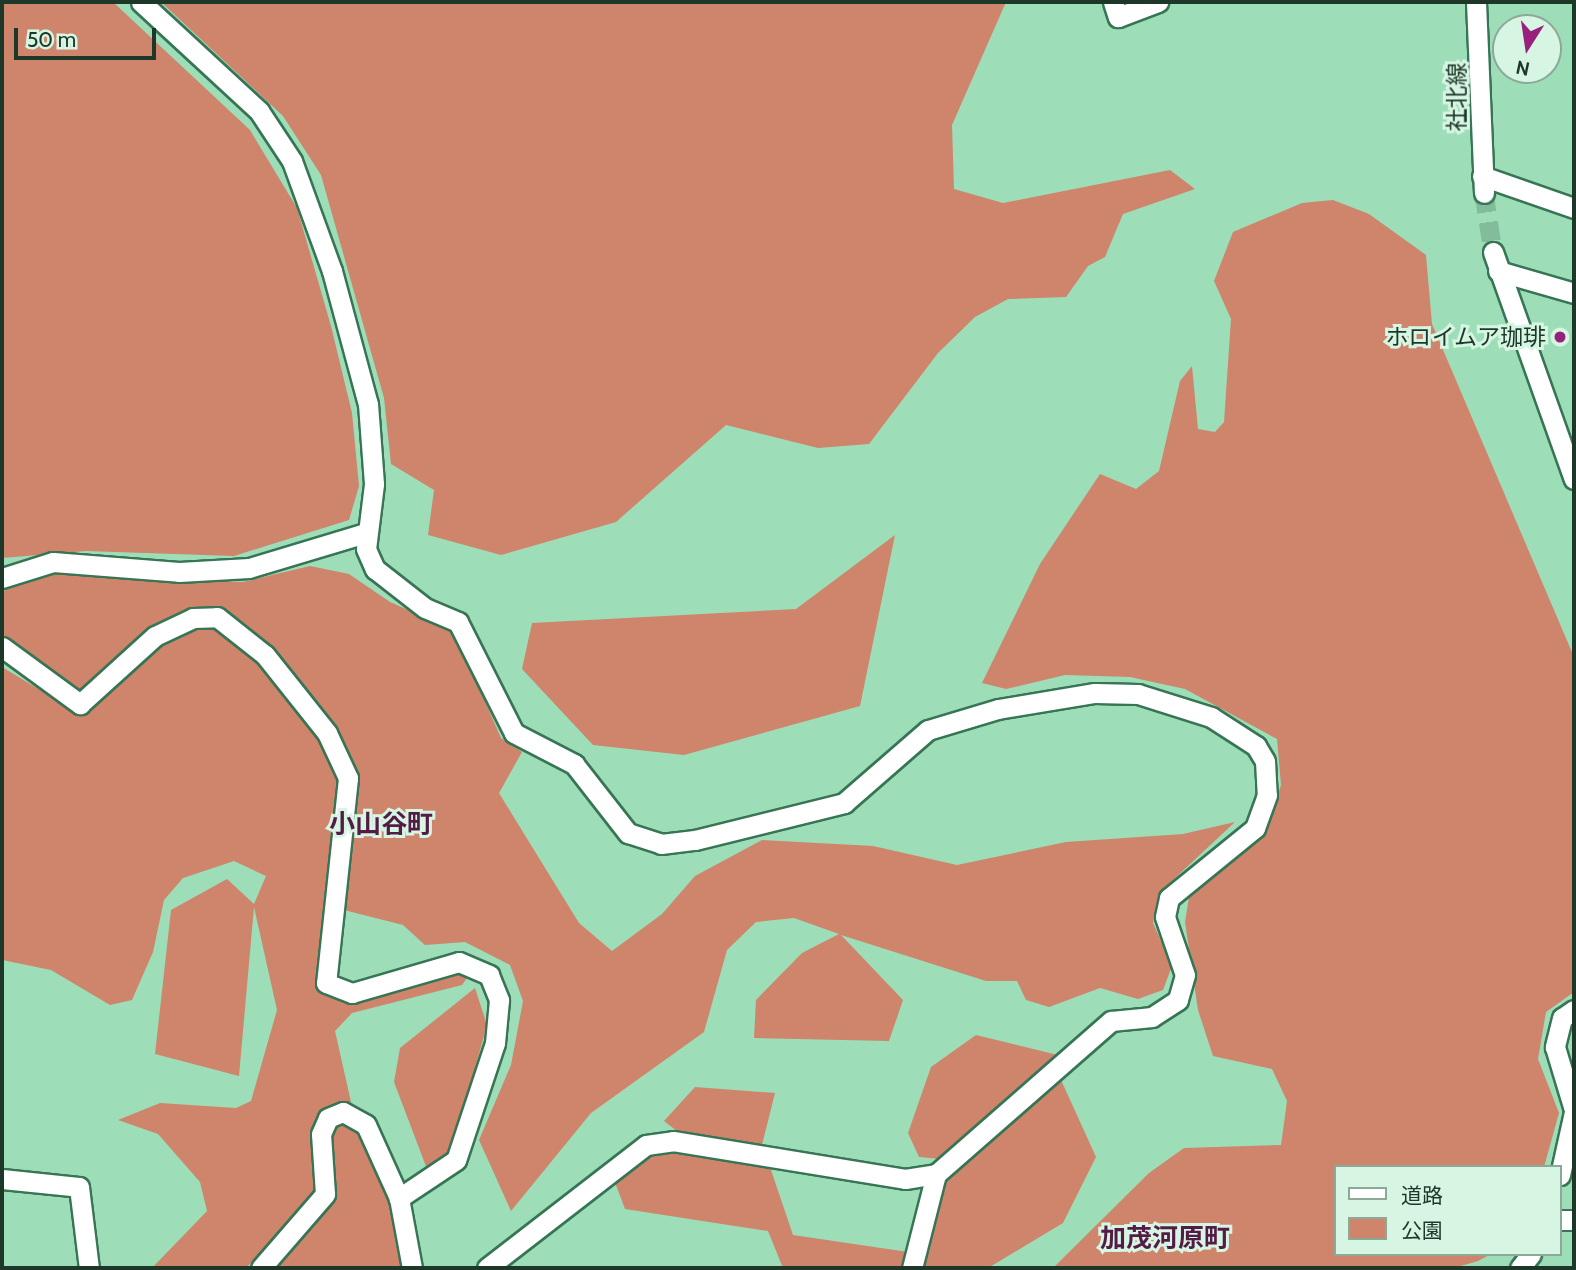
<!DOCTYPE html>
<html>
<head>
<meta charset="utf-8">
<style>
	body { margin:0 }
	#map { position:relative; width:1576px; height:1270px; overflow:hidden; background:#9dddb8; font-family:Cabin,"Noto Sans JP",sans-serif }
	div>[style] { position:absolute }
	.green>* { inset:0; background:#cf846c }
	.minor-tunnel>* { height:19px; margin-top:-9.5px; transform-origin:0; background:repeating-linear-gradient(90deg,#83bc9b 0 19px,transparent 0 29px) }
	.roads { filter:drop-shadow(2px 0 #377554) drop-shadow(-2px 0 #377554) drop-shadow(0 2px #377554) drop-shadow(0 -2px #377554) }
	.minor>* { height:19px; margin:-9.5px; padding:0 9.5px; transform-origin:9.5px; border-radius:9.5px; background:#fff }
	.dots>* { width:19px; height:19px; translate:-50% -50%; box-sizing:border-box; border:4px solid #d6f5e2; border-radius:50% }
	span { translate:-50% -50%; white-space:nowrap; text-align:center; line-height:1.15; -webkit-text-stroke:6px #d6f5e2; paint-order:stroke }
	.street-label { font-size:23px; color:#1d3728 }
	.poi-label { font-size:23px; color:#1d3728 }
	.right { translate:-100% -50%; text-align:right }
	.quarter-label { font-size:26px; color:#531b45; font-weight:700 }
	.frame { position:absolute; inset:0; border:4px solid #1d3728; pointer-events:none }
	.legend { position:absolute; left:1334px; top:1165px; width:228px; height:91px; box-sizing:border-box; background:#d6f5e2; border:2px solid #8ca998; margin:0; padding:9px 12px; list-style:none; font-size:21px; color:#1d3728 }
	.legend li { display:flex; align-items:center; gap:14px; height:35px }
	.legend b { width:35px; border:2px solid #8ca998 }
	.north { position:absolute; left:1492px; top:14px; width:70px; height:70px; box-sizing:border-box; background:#d6f5e2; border:2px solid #8ca998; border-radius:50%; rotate:192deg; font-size:19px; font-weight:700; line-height:28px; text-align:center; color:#1d3728 }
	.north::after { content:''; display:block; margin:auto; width:24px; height:32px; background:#97217d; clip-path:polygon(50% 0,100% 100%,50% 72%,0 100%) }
	.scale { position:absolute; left:14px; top:28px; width:142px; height:32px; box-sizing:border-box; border:4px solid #1d3728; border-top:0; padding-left:9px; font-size:21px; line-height:24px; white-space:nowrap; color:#1d3728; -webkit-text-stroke:5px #d6f5e2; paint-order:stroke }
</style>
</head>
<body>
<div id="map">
	<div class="green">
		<i style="clip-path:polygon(2px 2px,113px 2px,250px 130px,297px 208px,331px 326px,352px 413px,359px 486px,349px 520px,234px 556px,86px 551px,2px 558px)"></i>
		<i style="clip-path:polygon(161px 2px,1006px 2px,952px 125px,954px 189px,1003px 203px,1170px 170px,1195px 189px,1123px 214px,1105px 257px,1088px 266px,1066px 297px,1008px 299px,975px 317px,938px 353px,869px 444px,818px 448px,726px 425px,616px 522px,501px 555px,428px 535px,434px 490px,391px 464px,384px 398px,321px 175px,283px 116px)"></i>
		<i style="clip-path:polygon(1333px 200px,1369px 214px,1426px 255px,1432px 324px,1574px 657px,1574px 992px,1546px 1012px,1538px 1059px,1559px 1113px,1544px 1167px,1336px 1167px,1336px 1254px,1491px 1254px,1478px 1261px,1454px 1268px,1053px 1268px,1149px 1173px,1184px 1148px,1281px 1145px,1287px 1101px,1272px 1069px,1213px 1056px,1198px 1010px,1185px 922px,1190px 891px,1247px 850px,1269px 824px,1281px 785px,1277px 739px,1185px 689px,1130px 677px,1065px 675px,1006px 689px,982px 683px,1040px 564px,1100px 474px,1136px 489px,1159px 471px,1180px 381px,1192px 366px,1198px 429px,1215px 432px,1224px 422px,1231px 319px,1214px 281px,1233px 232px,1302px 203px)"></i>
		<i style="clip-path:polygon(895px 535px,860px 706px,684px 755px,593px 745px,522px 669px,532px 623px,796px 609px)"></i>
		<i style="clip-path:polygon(310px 566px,349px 574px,390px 602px,454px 630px,501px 738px,522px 752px,499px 793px,579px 923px,612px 951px,662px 914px,695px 876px,762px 840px,873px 846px,957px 865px,1066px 842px,1183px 834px,1235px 822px,1159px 893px,1153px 923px,1172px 966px,1163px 990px,1138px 999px,1100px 988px,1049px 1007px,1026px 1000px,1017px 981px,986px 981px,841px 935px,903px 1000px,889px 1041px,754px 1038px,756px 1000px,802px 953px,839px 934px,794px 918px,756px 922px,727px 950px,704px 1032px,591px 1113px,511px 1211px,479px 1140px,511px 1065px,523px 1001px,510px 965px,465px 942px,425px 945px,403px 925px,340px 909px,351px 778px,292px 680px,194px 612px,90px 695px,71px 697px,2px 635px,2px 592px,24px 578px,62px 573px,243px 582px)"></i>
		<i style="clip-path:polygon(210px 624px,261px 657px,323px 736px,343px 778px,322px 917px,319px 987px,335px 998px,355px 997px,443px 968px,469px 975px,462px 985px,352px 1013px,335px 1031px,351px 1102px,330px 1109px,320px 1193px,246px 1268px,152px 1268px,207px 1211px,200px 1182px,158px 1134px,118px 1120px,160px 1103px,236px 1108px,251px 1101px,277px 1010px,254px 907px,239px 1076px,155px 1054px,171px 910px,227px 879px,254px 904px,266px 876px,234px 861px,183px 878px,164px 900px,153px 952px,132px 1000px,110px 1005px,51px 970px,2px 960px,2px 667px,65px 705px,90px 709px,160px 643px)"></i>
		<i style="clip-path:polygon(475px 988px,487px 1025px,450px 1158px,427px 1169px,394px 1082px,400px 1048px)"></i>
		<i style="clip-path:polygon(976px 1035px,1070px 1058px,940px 1159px,919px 1157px,908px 1133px,931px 1067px)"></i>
		<i style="clip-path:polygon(1061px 1080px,1096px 1157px,1063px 1223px,988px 1268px,922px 1268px,941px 1183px)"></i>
		<i style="clip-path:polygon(695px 1087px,775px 1093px,762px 1145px,678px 1132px,664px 1121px)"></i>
		<i style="clip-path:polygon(333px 1122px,358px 1122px,392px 1200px,403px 1268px,269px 1268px,322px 1208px,325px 1140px)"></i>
		<i style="clip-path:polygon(666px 1148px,770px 1167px,793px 1235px,915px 1253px,911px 1268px,783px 1268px,768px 1231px,625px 1209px,613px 1177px)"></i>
	</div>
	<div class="minor-tunnel">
		<i style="left:1484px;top:193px;width:60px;rotate:81.3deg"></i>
	</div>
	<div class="roads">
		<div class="minor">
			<i style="left:141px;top:2px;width:161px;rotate:42.7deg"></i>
			<i style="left:259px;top:111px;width:60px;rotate:56.6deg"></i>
			<i style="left:292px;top:161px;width:117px;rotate:70deg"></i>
			<i style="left:332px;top:271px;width:138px;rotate:74.9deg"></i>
			<i style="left:368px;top:404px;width:80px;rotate:85.7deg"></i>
			<i style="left:374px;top:484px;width:65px;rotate:97deg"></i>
			<i style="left:366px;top:549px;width:22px;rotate:66deg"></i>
			<i style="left:375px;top:569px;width:63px;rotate:38deg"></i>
			<i style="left:425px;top:608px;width:36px;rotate:23deg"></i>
			<i style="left:458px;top:622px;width:124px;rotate:63.2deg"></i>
			<i style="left:514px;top:733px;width:68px;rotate:27.3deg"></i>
			<i style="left:574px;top:764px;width:88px;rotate:52deg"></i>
			<i style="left:628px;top:833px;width:35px;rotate:18deg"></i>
			<i style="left:661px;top:844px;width:34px;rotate:-7deg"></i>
			<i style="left:695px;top:840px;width:154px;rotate:-13.9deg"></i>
			<i style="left:844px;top:803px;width:111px;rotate:-41deg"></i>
			<i style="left:928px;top:730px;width:73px;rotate:-16.7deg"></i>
			<i style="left:998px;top:709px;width:98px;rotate:-9.4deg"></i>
			<i style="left:1095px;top:693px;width:43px;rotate:1.3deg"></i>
			<i style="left:1138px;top:694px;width:77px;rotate:17.5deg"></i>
			<i style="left:1211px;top:717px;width:54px;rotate:32.8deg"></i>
			<i style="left:1256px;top:746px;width:17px;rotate:59deg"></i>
			<i style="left:1265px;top:761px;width:34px;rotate:87deg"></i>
			<i style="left:1267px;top:795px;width:35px;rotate:110deg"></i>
			<i style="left:1255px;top:828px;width:111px;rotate:140.9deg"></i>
			<i style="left:1169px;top:898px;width:19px;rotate:102deg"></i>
			<i style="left:1165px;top:917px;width:61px;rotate:71deg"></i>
			<i style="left:1185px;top:975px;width:26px;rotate:106deg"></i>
			<i style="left:1178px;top:1000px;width:31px;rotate:147deg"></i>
			<i style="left:1152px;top:1017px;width:41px;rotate:174.4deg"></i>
			<i style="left:1111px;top:1021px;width:232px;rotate:138.8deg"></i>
			<i style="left:936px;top:1174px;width:97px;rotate:104.3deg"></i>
			<i style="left:1113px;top:2px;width:16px;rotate:72deg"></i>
			<i style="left:1118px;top:17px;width:43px;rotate:-20.6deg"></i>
			<i style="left:1476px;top:2px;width:191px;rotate:87.6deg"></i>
			<i style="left:1482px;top:176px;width:97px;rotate:19.2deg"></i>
			<i style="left:1493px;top:252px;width:241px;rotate:70.4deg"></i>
			<i style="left:1498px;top:271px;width:79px;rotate:16.1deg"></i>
			<i style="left:2px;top:578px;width:53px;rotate:-17.4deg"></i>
			<i style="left:53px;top:562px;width:126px;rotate:4.5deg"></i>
			<i style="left:179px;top:572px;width:70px;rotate:-3.3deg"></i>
			<i style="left:249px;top:568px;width:122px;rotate:-16.7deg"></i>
			<i style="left:2px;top:647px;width:97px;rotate:36.2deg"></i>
			<i style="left:80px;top:704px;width:101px;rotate:-42.2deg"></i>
			<i style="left:155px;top:636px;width:42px;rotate:-25.3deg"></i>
			<i style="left:193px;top:618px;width:24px;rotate:-2deg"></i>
			<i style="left:217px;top:617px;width:61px;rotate:38.4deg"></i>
			<i style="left:265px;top:655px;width:100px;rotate:51.5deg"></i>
			<i style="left:327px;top:733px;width:50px;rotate:65deg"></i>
			<i style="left:348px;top:778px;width:206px;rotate:96.1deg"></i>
			<i style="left:326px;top:983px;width:28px;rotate:21deg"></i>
			<i style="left:352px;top:993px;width:111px;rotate:-16.2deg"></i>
			<i style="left:459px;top:962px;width:33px;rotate:23deg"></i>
			<i style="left:489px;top:975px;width:27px;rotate:68deg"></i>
			<i style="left:499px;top:1000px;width:43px;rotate:95.3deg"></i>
			<i style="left:495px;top:1043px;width:123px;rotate:108.4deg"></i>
			<i style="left:456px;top:1160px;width:69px;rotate:146.3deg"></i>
			<i style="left:1574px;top:1010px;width:14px;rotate:146deg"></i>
			<i style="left:1562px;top:1018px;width:30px;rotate:104deg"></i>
			<i style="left:1555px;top:1047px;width:66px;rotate:73.2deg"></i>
			<i style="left:1560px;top:1175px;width:65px;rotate:-77.5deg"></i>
			<i style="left:2px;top:1179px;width:77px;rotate:5.9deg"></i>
			<i style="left:79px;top:1187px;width:82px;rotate:83deg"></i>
			<i style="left:1560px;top:1220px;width:14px"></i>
			<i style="left:261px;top:1268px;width:98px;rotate:-49.1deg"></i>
			<i style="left:325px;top:1194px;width:60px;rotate:-93.8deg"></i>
			<i style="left:321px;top:1134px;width:17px;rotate:-66deg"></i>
			<i style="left:328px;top:1118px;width:16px;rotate:-22deg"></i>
			<i style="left:343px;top:1112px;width:26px;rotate:29deg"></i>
			<i style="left:366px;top:1125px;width:80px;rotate:65.7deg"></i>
			<i style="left:399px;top:1198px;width:71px;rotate:79.5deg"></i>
			<i style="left:487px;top:1268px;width:201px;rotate:-37.7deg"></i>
			<i style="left:646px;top:1145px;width:27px;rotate:-8deg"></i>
			<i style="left:673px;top:1141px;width:235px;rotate:9.3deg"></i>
			<i style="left:905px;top:1179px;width:31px;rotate:-9deg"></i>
			<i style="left:1520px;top:1268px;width:18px;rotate:-52deg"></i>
		</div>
	</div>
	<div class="dots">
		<i style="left:1560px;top:337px;background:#97217d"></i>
	</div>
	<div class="street-label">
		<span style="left:1457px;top:97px;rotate:-90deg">社北線</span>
	</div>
	<div class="poi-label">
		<span class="right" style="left:1546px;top:337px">ホロイムア珈琲</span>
	</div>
	<div class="quarter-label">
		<span style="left:381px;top:825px">小山谷町</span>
		<span style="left:1165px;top:1239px">加茂河原町</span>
	</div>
	<div class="frame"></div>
	<ul class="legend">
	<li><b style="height:9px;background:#fff"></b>道路</li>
	<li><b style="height:19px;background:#cf846c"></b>公園</li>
	</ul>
	<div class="north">N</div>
	<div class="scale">50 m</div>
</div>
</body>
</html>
